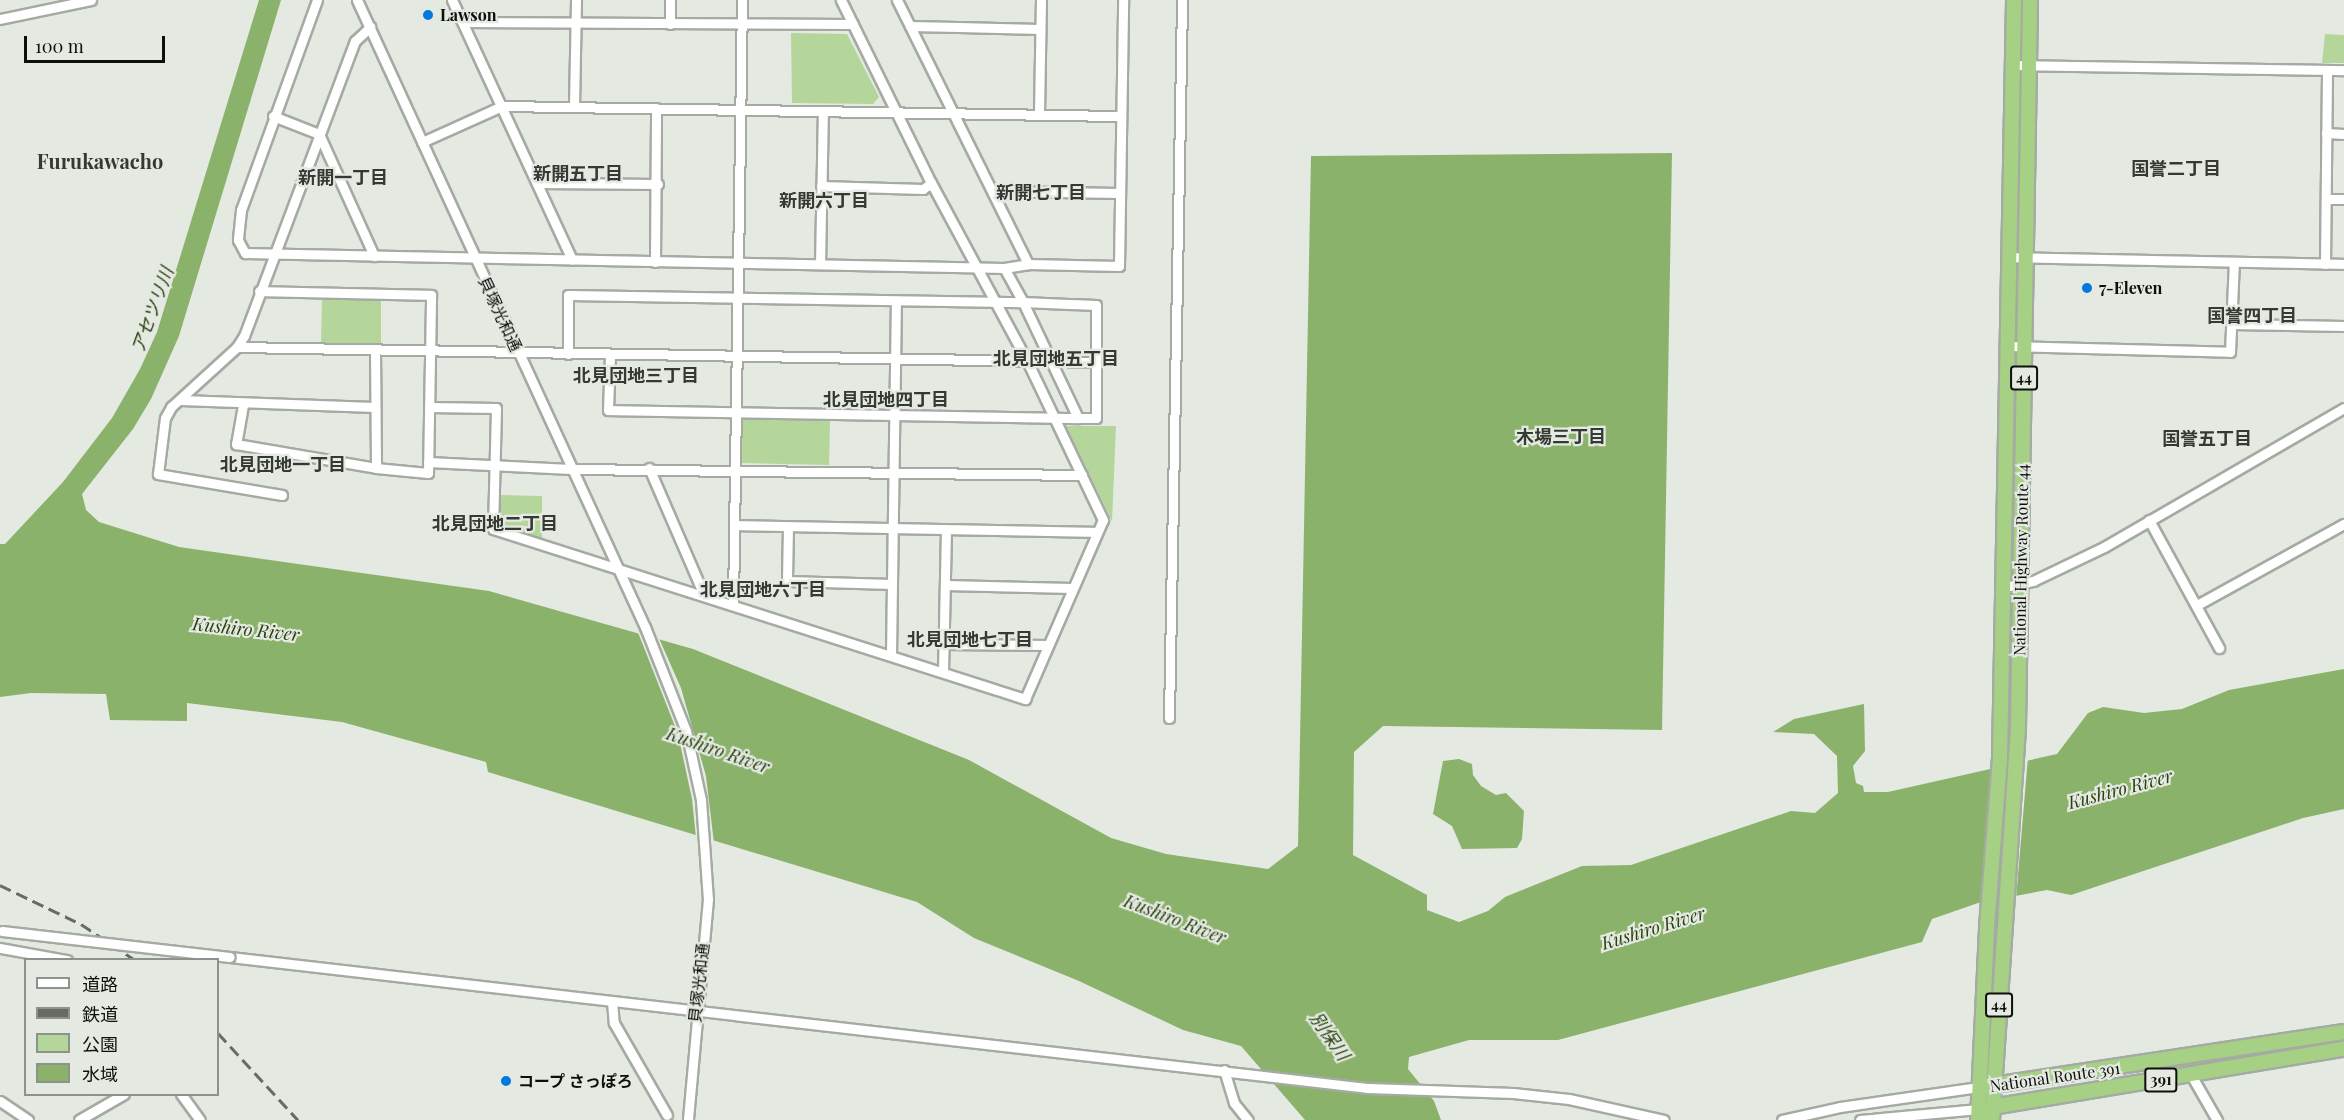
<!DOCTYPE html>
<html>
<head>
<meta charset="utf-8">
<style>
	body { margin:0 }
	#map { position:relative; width:2344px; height:1120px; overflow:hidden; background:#e4e9e1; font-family:"Playfair Display","Noto Sans JP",serif }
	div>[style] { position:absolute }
	.green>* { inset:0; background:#b4d69b }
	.water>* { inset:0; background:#8ab26b }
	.pier>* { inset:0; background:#e4e9e1 }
	.roads { filter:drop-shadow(2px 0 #a5aaa2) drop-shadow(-2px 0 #a5aaa2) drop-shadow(0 2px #a5aaa2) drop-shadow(0 -2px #a5aaa2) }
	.minor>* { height:9px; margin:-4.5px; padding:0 4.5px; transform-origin:4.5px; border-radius:4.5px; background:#fff }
	.highway>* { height:14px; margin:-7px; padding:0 7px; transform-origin:7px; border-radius:7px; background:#a6d184 }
	.rail>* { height:3px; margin-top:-1.5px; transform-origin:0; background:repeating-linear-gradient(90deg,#676a65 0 12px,transparent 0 18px) }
	.bridges { filter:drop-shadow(2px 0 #a5aaa2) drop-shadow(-2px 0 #a5aaa2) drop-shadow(0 2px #a5aaa2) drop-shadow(0 -2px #a5aaa2) }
	.minor-bridge>* { height:9px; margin:-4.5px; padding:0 4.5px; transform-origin:4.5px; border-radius:4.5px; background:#fff }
	.dots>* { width:16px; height:16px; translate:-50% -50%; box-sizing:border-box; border:3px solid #e4e9e1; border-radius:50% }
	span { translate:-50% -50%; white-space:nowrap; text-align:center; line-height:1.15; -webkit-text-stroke:4.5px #e4e9e1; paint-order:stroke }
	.shield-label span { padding:2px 4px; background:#e4e9e1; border:2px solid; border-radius:4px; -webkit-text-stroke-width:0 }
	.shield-label { font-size:15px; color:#0d0f0c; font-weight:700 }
	.poi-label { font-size:16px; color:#0d0f0c; font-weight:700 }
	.left { translate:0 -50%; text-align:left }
	.street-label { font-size:16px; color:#0d0f0c }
	.neighbourhood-label { font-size:18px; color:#353933; font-weight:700 }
	.water-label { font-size:18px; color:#28410e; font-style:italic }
	.quarter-label { font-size:20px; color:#353933; font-weight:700 }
	.legend { position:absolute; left:24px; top:958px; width:195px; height:138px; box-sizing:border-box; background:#e4e9e1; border:2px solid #8e928c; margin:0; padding:8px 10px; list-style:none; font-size:18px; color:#0d0f0c }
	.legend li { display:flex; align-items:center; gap:12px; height:30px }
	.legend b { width:30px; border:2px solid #8e928c }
	.scale { position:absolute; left:24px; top:36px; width:141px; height:27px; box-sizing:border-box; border:3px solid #0d0f0c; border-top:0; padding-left:8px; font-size:18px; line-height:21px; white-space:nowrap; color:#0d0f0c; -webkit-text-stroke:4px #e4e9e1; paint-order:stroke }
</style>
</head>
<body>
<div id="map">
	<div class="green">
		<i style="clip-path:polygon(791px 33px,847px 34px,879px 97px,873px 104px,792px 103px)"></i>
		<i style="clip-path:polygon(2325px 34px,2344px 35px,2344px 63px,2322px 63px)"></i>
		<i style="clip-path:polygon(322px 299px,381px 300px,381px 344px,321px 343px)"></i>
		<i style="clip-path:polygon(742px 418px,830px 420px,829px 465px,741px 463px)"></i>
		<i style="clip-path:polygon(1066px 426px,1116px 426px,1112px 521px)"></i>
		<i style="clip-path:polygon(500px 495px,542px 496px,542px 539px,499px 526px)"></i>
	</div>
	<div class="water">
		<i style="clip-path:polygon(259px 0,281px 0,179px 336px,151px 399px,133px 429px,82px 494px,86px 510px,99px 522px,179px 547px,489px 591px,693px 649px,969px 760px,1111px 838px,1166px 854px,1268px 869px,1298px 846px,1311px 156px,1672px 153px,1662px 730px,1383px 726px,1354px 752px,1353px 855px,1427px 895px,1427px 910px,1459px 922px,1488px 911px,1505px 897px,1582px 866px,1631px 865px,1791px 811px,1815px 813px,1838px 793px,1837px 756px,1814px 734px,1773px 732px,1794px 719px,1864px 704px,1865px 751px,1853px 766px,1856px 783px,1863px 786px,1864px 792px,1888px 792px,2057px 754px,2088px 713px,2103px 707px,2144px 713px,2182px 709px,2229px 690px,2344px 669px,2344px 809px,2303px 818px,2071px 895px,2047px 890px,1978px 903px,1932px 919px,1922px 942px,1558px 1040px,1469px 1040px,1409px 1057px,1408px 1069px,1434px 1101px,1441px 1120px,1305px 1120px,1241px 1046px,1183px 1030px,1079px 981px,974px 938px,917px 902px,488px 772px,486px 762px,342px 722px,187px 703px,187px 721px,110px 720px,106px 694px,31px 693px,0 697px,0 544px,5px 544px,63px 482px,112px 418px,140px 369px,157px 332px)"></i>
		<i style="clip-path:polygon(1459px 759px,1472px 764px,1473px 775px,1481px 786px,1496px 795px,1506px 793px,1524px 811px,1522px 839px,1517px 848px,1462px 849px,1452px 826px,1433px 814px,1443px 761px)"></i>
	</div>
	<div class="pier">
		<i style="clip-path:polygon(637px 630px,658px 636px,681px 688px,706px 776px,714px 843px,696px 838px,692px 799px,678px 734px)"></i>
		<i style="clip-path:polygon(2028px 757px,2016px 899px,1980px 906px,1993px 765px)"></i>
	</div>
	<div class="roads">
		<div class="minor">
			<i style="left:317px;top:0;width:223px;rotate:109.9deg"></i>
			<i style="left:241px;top:210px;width:30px;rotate:96deg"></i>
			<i style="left:238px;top:240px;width:15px;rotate:62deg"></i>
			<i style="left:245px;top:253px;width:759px;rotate:1.13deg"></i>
			<i style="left:1004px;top:268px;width:24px;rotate:-9deg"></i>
			<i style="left:1028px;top:264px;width:91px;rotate:1.3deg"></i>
			<i style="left:1119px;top:266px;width:266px;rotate:-89.1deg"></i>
			<i style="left:357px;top:0;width:690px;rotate:65.33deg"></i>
			<i style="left:645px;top:627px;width:112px;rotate:68.5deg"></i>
			<i style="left:686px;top:731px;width:71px;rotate:77.7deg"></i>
			<i style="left:701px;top:800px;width:99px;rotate:86deg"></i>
			<i style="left:708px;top:899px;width:222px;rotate:95.2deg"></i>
			<i style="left:452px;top:0;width:286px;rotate:65.2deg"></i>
			<i style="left:897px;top:0;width:295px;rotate:63.6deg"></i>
			<i style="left:0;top:19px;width:93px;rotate:-11.8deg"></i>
			<i style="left:463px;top:22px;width:390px;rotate:0.3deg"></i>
			<i style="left:670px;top:24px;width:24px;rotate:-90deg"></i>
			<i style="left:910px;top:26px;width:130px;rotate:1.3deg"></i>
			<i style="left:2014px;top:65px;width:330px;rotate:0.9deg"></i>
			<i style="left:574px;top:106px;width:106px;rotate:-88.9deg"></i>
			<i style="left:1039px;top:113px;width:113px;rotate:-89deg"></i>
			<i style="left:273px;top:116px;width:49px;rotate:21.4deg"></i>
			<i style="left:319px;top:134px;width:134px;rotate:65.7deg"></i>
			<i style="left:2326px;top:133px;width:18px;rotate:3deg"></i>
			<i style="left:422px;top:142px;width:88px;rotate:-24.2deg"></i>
			<i style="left:502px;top:106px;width:619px;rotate:0.93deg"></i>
			<i style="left:537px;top:183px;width:121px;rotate:0.5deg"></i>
			<i style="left:821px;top:186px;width:102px;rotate:1.7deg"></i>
			<i style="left:923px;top:189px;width:10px;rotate:-37deg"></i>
			<i style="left:993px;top:191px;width:127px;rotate:0.9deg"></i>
			<i style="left:2326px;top:199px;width:18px"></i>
			<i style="left:2009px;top:257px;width:335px;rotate:1.2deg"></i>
			<i style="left:655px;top:262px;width:154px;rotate:-89.6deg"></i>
			<i style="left:820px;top:264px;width:153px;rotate:-88.9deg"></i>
			<i style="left:2325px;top:264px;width:194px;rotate:-89.4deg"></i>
			<i style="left:2232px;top:324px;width:112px;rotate:1deg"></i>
			<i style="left:2008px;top:346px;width:222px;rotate:1.5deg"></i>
			<i style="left:2230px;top:352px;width:90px;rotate:-87.5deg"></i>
			<i style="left:237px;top:347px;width:859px;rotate:1deg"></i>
			<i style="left:375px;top:350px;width:118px;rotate:89.5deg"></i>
			<i style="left:568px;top:354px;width:59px;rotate:-90deg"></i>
			<i style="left:568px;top:295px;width:455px;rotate:0.9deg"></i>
			<i style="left:1023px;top:302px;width:73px;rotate:2.4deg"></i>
			<i style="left:1096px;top:305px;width:113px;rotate:90deg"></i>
			<i style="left:1096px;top:418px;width:18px;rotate:180deg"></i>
			<i style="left:1078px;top:418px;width:128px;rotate:-115.4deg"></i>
			<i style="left:1023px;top:302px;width:39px;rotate:-119deg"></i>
			<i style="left:610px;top:355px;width:55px;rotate:92.1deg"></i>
			<i style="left:608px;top:410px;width:470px;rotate:1deg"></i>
			<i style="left:181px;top:400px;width:193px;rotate:2.1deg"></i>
			<i style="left:243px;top:405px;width:40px;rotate:100deg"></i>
			<i style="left:236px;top:444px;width:142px;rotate:9.7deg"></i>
			<i style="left:376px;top:468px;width:52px;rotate:5.5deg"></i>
			<i style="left:428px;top:473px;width:178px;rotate:-89deg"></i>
			<i style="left:431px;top:295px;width:172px;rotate:-178.7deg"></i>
			<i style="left:429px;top:407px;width:67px;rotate:0.9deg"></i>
			<i style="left:496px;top:408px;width:121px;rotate:91.4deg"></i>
			<i style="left:493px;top:529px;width:559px;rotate:17.72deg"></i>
			<i style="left:1025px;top:699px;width:195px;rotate:-66.5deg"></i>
			<i style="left:1103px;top:520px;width:176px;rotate:-115.5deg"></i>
			<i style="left:1027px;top:361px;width:202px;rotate:-118.3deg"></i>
			<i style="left:931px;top:183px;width:204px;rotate:-116.2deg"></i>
			<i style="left:428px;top:462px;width:143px;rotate:2.8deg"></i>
			<i style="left:571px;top:469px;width:511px;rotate:0.67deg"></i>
			<i style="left:649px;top:468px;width:138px;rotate:66.6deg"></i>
			<i style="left:282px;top:495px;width:126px;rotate:-170.4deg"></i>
			<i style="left:158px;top:474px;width:56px;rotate:-82.9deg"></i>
			<i style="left:165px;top:418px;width:13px;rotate:-61deg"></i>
			<i style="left:171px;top:407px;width:89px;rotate:-42.3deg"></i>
			<i style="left:237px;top:347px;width:13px;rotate:-58deg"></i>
			<i style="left:244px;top:336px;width:315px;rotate:-69.4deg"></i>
			<i style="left:355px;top:41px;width:21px;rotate:-43deg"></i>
			<i style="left:2149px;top:520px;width:146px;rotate:61.3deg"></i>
			<i style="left:734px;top:525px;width:363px;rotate:1.1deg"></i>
			<i style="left:788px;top:527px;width:54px;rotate:91.1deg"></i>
			<i style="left:787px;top:581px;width:105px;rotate:1.6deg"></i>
			<i style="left:945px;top:585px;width:127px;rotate:1.4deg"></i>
			<i style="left:2005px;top:587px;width:29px;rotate:-12deg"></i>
			<i style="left:2033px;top:581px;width:79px;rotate:-25.6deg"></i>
			<i style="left:2104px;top:547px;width:277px;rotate:-30.1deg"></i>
			<i style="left:733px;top:605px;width:605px;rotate:-89.15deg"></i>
			<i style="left:2197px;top:605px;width:168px;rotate:-28.9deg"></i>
			<i style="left:944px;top:644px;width:104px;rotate:0.6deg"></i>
			<i style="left:891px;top:655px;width:353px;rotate:-89.2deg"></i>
			<i style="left:943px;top:672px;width:143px;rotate:-88.8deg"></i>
			<i style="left:1169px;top:718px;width:718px;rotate:-88.96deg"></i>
			<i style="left:0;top:948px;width:68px;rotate:10.2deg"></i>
			<i style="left:230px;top:957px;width:1146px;rotate:6.57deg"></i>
			<i style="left:1368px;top:1088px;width:145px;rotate:2deg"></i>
			<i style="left:1513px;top:1093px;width:56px;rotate:6.1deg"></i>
			<i style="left:1569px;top:1099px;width:97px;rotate:12.5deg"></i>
			<i style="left:612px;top:1002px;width:21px;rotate:85deg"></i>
			<i style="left:614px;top:1023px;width:106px;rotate:60.1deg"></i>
			<i style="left:1224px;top:1070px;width:34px;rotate:73deg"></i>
			<i style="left:1234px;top:1103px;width:22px;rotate:51deg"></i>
			<i style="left:2191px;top:1075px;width:52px;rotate:60deg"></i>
			<i style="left:181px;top:1094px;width:32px;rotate:54deg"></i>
			<i style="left:0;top:1101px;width:34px;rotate:34deg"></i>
			<i style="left:79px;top:1120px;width:52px;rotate:-30deg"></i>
			<i style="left:1782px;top:1120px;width:59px;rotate:-12.6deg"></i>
			<i style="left:1840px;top:1107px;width:140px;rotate:-8.2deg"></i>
			<i style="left:1860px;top:1120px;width:119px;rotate:-5.3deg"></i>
		</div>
		<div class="highway">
			<i style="left:1987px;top:1086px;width:361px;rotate:-8.6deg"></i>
			<i style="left:1986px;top:1108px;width:363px;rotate:-9.4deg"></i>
			<i style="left:1978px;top:1120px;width:193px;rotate:-87.3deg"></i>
			<i style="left:1987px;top:927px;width:169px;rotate:-85.6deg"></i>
			<i style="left:2000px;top:758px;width:758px;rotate:-88.94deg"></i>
			<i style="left:1992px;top:1120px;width:394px;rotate:-86.2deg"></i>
			<i style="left:2018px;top:727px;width:727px;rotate:-89.05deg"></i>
		</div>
	</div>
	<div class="rail">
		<i style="left:0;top:885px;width:90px;rotate:25.7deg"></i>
		<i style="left:81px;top:924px;width:65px;rotate:33.7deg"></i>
		<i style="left:218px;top:1033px;width:118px;rotate:47.4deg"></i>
	</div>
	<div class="bridges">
		<div class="minor-bridge">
			<i style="left:2px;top:931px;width:229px;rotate:6.5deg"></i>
		</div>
	</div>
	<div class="dots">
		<i style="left:428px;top:15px;background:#0278df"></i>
		<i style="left:2087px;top:288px;background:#0278df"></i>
		<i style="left:506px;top:1081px;background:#0278df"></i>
	</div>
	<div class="shield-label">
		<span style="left:2024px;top:378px">44</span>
		<span style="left:1999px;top:1005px">44</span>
		<span style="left:2161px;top:1080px">391</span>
	</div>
	<div class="poi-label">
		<span class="left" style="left:440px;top:15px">Lawson</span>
		<span class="left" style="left:2099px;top:288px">7-Eleven</span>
		<span class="left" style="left:518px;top:1081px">コープ さっぽろ</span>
	</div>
	<div class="street-label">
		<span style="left:500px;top:314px;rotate:65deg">貝塚光和通</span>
		<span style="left:2021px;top:560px;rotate:-89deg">National Highway Route 44</span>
		<span style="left:699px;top:983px;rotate:-84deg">貝塚光和通</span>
		<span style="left:2055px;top:1077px;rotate:-8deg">National Route 391</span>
	</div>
	<div class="neighbourhood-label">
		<span style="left:2176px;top:168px">国誉二丁目</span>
		<span style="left:578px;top:173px">新開五丁目</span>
		<span style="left:343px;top:177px">新開一丁目</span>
		<span style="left:1041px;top:192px">新開七丁目</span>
		<span style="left:824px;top:200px">新開六丁目</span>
		<span style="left:2252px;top:315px">国誉四丁目</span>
		<span style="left:1056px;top:358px">北見団地五丁目</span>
		<span style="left:636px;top:375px">北見団地三丁目</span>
		<span style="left:886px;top:399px">北見団地四丁目</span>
		<span style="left:1561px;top:436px">木場三丁目</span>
		<span style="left:2207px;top:438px">国誉五丁目</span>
		<span style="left:283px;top:464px">北見団地一丁目</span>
		<span style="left:495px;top:523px">北見団地二丁目</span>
		<span style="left:763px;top:589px">北見団地六丁目</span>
		<span style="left:970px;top:639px">北見団地七丁目</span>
	</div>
	<div class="water-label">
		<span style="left:152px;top:310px;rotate:-70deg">アセツリ川</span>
		<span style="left:246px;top:629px;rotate:6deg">Kushiro River</span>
		<span style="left:718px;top:750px;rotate:19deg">Kushiro River</span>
		<span style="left:2120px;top:789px;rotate:-15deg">Kushiro River</span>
		<span style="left:1175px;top:919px;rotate:21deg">Kushiro River</span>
		<span style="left:1653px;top:928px;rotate:-17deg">Kushiro River</span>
		<span style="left:1330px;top:1036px;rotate:55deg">別保川</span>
	</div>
	<div class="quarter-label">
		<span style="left:100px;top:160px">Furukawacho</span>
	</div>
	<ul class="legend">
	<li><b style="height:8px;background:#fff"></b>道路</li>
	<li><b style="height:8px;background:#676a65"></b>鉄道</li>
	<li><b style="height:16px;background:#b4d69b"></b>公園</li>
	<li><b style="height:16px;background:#8ab26b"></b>水域</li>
	</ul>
	<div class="scale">100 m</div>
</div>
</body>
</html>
